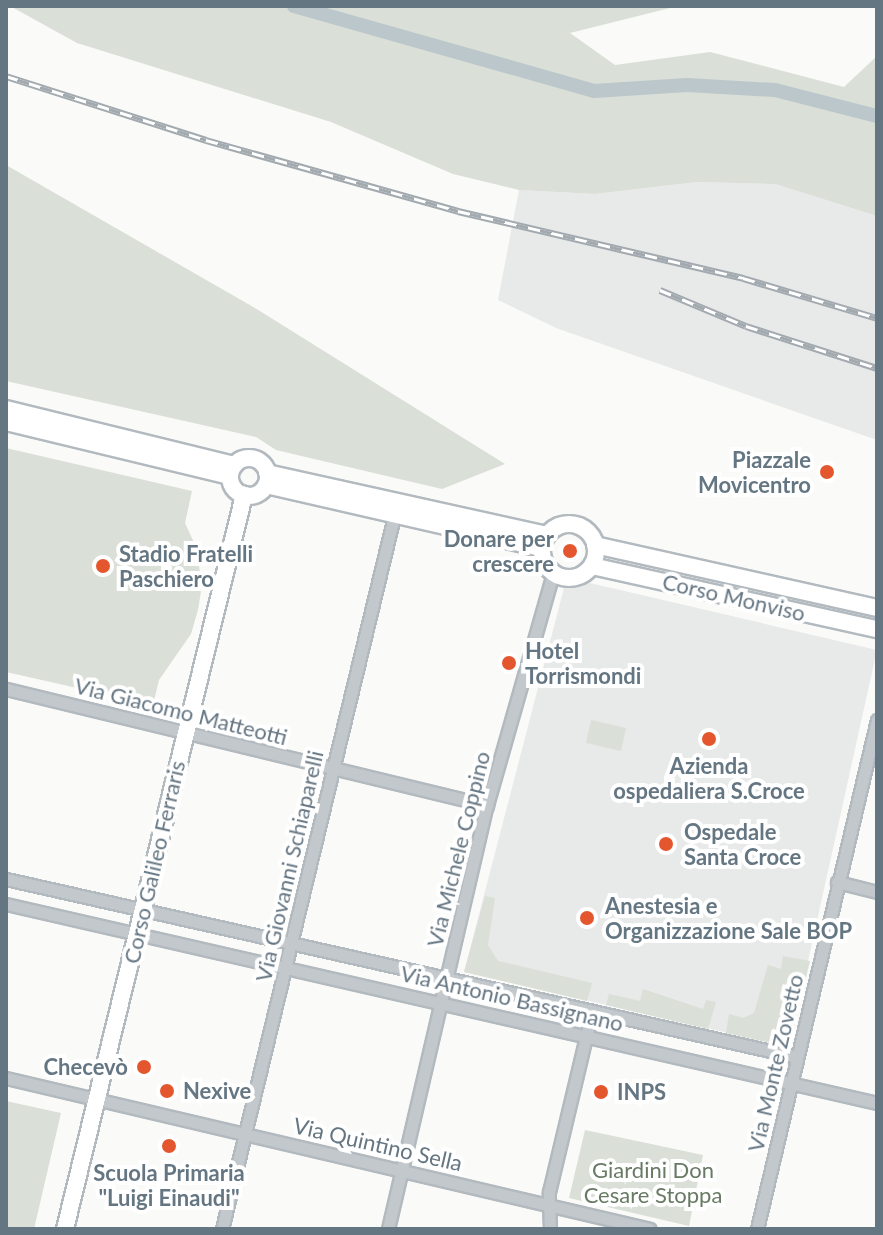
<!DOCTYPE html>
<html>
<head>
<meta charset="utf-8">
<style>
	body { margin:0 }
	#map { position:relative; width:883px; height:1235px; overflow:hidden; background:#fafaf8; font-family:Lato,sans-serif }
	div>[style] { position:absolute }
	.built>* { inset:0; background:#e8e9e9 }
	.green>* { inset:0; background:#dadfd7 }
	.canal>* { height:14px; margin:-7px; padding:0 7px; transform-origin:7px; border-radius:7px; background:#bbc7cb }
	.roads { filter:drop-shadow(2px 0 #b3babf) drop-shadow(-2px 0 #b3babf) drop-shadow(0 2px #b3babf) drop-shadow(0 -2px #b3babf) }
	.street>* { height:11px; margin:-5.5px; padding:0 5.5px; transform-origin:5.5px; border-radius:5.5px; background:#c3c8cc }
	.secondary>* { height:16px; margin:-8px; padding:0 8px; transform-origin:8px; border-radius:8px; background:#fff }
	.secondary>.ring { margin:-8px; padding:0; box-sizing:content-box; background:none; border:16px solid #fff; border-radius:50% }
	.rail>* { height:7px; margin-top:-3.5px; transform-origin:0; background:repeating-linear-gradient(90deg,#fff 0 12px,#a2aab0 0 24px); box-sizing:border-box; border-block:2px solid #a2aab0 }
	.dots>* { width:22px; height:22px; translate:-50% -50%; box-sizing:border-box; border:4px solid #fff; border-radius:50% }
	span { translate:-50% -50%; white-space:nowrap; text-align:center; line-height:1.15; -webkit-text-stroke:8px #fff; paint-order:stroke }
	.poi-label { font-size:22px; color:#657683; font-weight:700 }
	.right { translate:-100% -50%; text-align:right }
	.left { translate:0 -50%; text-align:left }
	.street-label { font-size:22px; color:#657683 }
	.park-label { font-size:22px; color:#687a64 }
	.frame { position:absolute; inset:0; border:8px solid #657683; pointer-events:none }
</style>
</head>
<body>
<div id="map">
	<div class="built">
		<i style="clip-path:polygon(697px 182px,775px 184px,877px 216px,877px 440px,556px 328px,498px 300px,519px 190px,595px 194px)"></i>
		<i style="clip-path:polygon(590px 583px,877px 650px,789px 1047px,464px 972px,564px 588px)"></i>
	</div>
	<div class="green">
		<i style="clip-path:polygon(10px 6px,678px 6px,570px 33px,615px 65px,710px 52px,844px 87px,877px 56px,877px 216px,775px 184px,697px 182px,595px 194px,519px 190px,453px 174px,331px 122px,77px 43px)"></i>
		<i style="clip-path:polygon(6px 165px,255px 308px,505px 464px,442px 489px,276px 450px,256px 437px,6px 381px)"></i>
		<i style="clip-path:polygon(6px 448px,192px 491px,185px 523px,196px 547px,202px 585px,198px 610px,191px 634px,159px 680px,153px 705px,6px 672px)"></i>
		<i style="clip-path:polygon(591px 720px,626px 728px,621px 751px,586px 743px)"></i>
		<i style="clip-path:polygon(485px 896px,495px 898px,488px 945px,498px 961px,592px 983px,587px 1001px,464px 972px)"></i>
		<i style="clip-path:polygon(783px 956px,810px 961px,789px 1047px,726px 1033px,729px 1014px,743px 1018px,754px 1013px,768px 965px,781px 969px)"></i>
		<i style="clip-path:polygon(643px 989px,703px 1009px,706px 1000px,716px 1002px,708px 1029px,606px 1005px,609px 994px,640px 1001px)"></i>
		<i style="clip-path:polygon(6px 1101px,61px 1113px,34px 1229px,6px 1229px)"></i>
		<i style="clip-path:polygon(585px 1130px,703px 1155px,689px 1226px,569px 1198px)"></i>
	</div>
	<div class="canal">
		<i style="left:294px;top:6px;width:312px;rotate:15.8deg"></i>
		<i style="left:594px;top:91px;width:93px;rotate:-3.7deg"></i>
		<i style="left:687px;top:85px;width:88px;rotate:3.3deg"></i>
		<i style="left:775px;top:90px;width:105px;rotate:14.3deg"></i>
	</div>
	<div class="roads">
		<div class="street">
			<i style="left:6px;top:689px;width:495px;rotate:13.6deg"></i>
			<i style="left:6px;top:879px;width:811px;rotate:12.68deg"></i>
			<i style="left:837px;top:882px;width:41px;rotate:14deg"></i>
			<i style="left:6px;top:904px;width:893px;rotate:12.87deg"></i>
			<i style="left:6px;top:1078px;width:661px;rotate:13.2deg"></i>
			<i style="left:222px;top:1229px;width:738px;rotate:-76.43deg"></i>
			<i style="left:388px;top:1229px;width:435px;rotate:-76.9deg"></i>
			<i style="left:487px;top:805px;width:240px;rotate:-74.1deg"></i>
			<i style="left:550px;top:1229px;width:37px;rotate:-92deg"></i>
			<i style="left:549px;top:1192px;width:185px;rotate:-76.6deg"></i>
			<i style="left:757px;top:1229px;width:523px;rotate:-76.73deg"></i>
		</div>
		<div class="secondary">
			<i style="left:6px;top:409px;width:235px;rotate:13.8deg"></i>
			<i style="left:6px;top:422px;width:230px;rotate:13.6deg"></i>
			<i class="ring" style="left:230px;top:458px;width:22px;height:22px"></i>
			<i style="left:267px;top:473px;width:287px;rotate:12.5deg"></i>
			<i style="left:266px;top:485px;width:283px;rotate:12.9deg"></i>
			<i class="ring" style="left:542px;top:524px;width:38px;height:38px"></i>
			<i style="left:595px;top:545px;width:289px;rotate:12.6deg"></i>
			<i style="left:592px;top:566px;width:292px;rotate:12.5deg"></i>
			<i style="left:65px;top:1229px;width:756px;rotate:-76.29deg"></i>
		</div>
	</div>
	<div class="rail">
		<i style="left:6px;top:76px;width:210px;rotate:17.7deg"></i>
		<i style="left:206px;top:140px;width:262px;rotate:15.7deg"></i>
		<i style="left:458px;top:211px;width:293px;rotate:13.2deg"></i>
		<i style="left:743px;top:278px;width:140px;rotate:16.6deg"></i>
		<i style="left:660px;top:290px;width:93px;rotate:22.7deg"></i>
		<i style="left:746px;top:326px;width:138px;rotate:17.8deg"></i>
	</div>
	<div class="dots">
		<i style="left:827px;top:472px;background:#e4572e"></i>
		<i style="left:570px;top:551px;background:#e4572e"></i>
		<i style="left:103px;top:566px;background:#e4572e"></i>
		<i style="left:509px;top:663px;background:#e4572e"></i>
		<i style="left:709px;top:739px;background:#e4572e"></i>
		<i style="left:666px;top:844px;background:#e4572e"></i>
		<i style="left:587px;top:918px;background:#e4572e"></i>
		<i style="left:144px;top:1067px;background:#e4572e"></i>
		<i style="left:167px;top:1091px;background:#e4572e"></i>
		<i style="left:601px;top:1092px;background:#e4572e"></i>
		<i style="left:169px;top:1146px;background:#e4572e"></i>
	</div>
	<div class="poi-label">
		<span class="right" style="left:811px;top:472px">Piazzale<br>Movicentro</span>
		<span class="right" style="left:554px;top:551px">Donare per<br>crescere</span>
		<span class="left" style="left:119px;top:566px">Stadio Fratelli<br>Paschiero</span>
		<span class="left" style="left:525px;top:663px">Hotel<br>Torrismondi</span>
		<span style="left:709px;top:778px">Azienda<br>ospedaliera S.Croce</span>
		<span class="left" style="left:684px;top:844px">Ospedale<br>Santa Croce</span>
		<span class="left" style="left:605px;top:918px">Anestesia e<br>Organizzazione Sale BOP</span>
		<span class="right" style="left:128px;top:1067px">Checevò</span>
		<span class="left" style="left:183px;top:1091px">Nexive</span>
		<span class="left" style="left:617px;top:1092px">INPS</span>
		<span style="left:169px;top:1185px">Scuola Primaria<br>"Luigi Einaudi"</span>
	</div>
	<div class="street-label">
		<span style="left:734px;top:597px;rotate:13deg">Corso Monviso</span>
		<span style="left:181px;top:711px;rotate:14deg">Via Giacomo Matteotti</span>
		<span style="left:458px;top:849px;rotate:-76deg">Via Michele Coppino</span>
		<span style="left:154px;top:862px;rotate:-77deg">Corso Galileo Ferraris</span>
		<span style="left:289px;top:866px;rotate:-77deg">Via Giovanni Schiaparelli</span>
		<span style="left:512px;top:998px;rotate:13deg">Via Antonio Bassignano</span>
		<span style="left:775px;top:1063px;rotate:-77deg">Via Monte Zovetto</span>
		<span style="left:378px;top:1144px;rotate:13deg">Via Quintino Sella</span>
	</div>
	<div class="park-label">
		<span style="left:653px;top:1182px">Giardini Don<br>Cesare Stoppa</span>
	</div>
	<div class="frame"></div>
</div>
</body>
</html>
